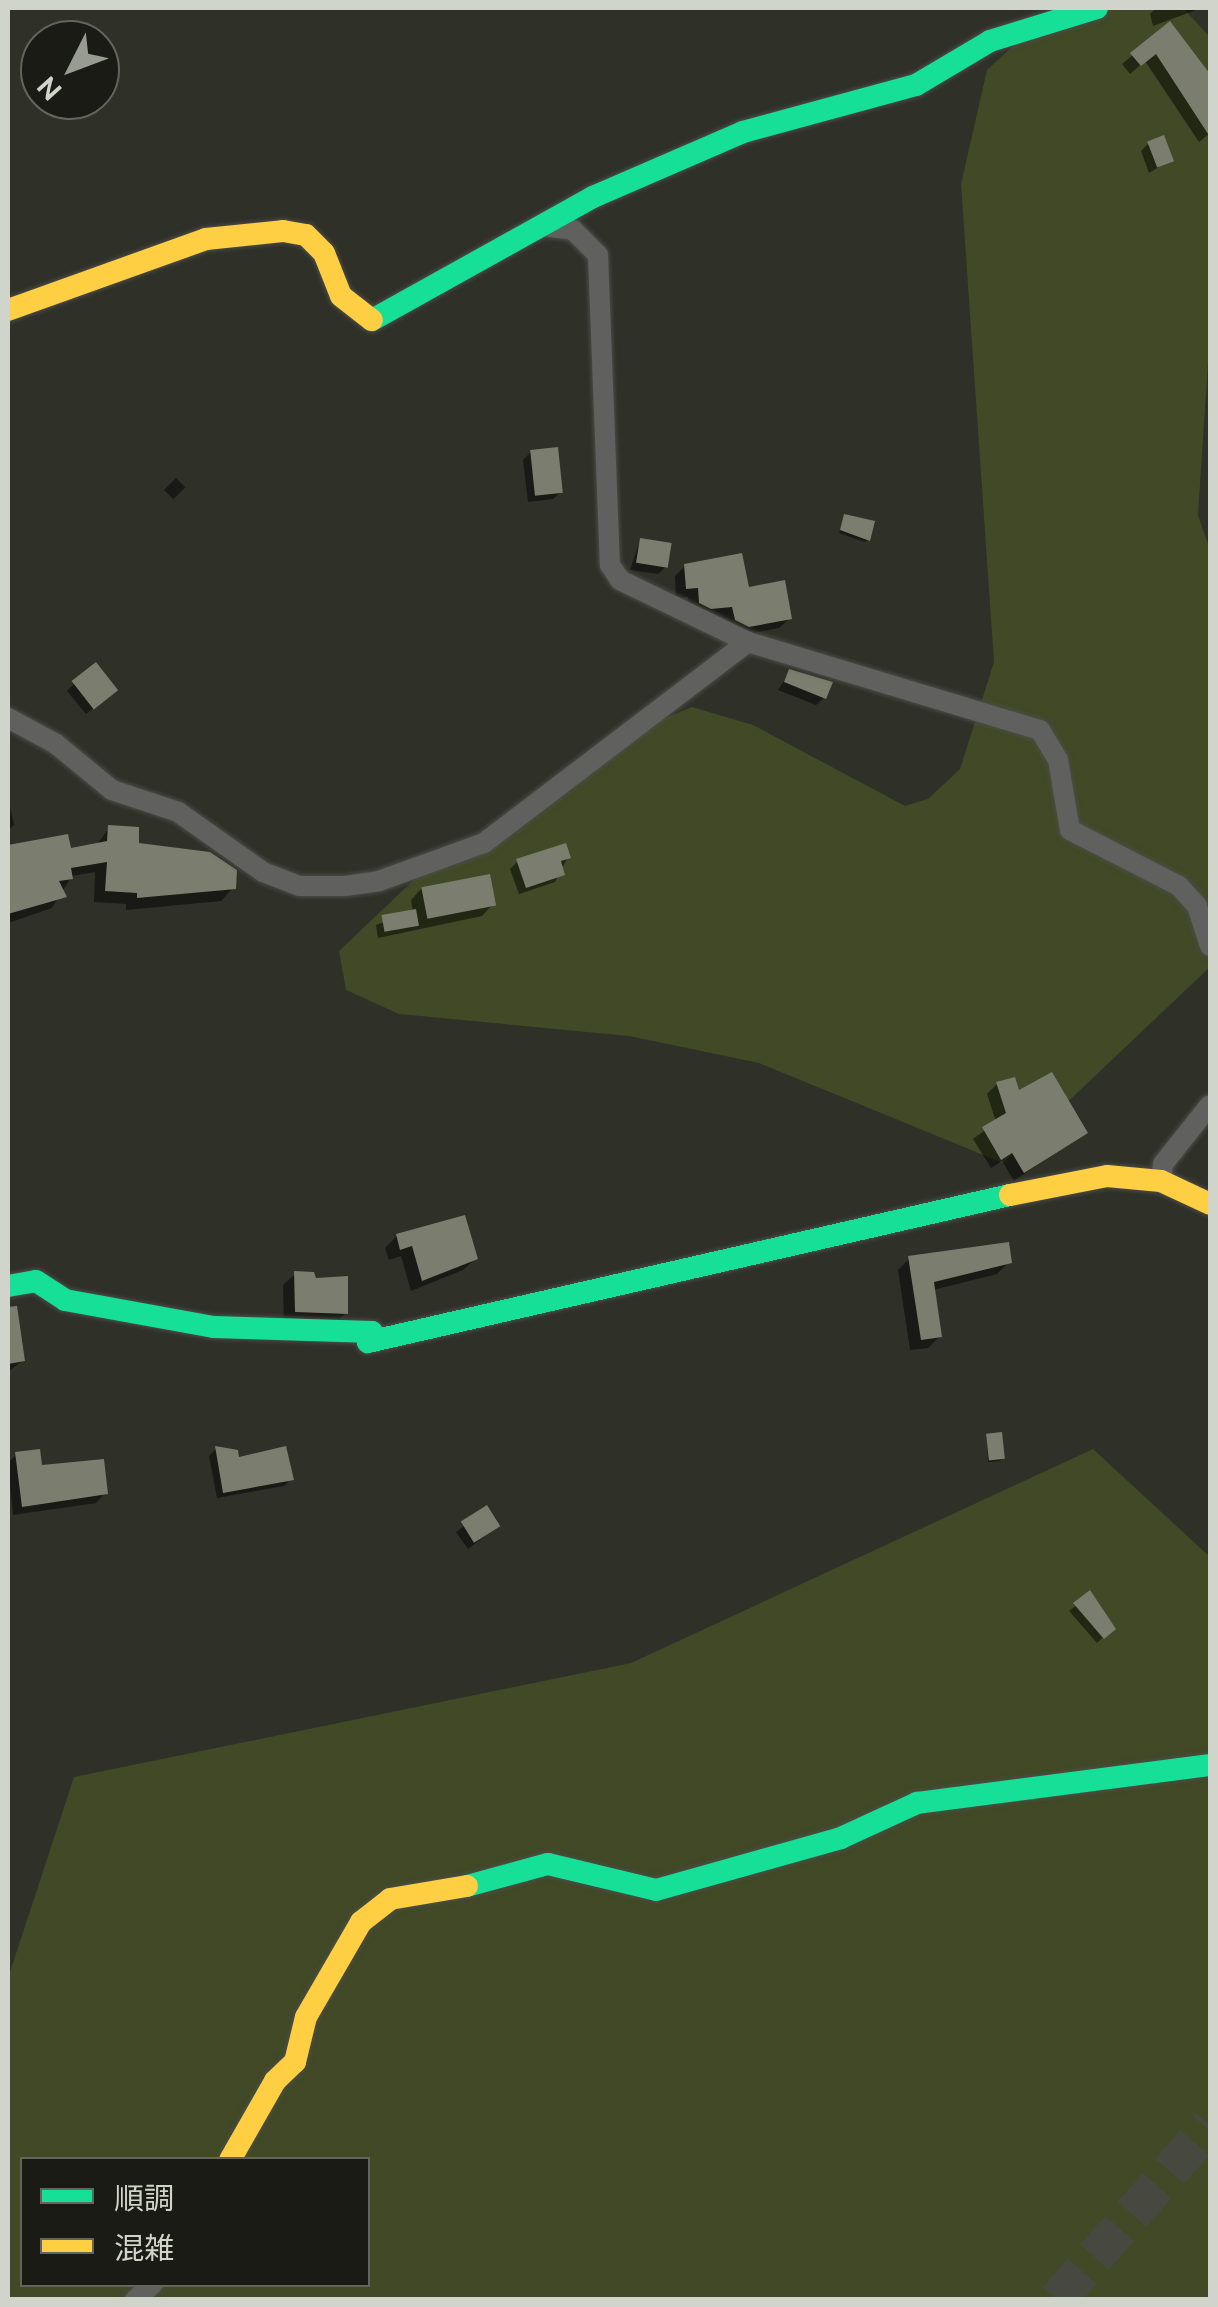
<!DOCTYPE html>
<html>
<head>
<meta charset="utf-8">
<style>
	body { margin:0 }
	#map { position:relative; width:1218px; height:2307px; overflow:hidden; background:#2f3028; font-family:Ubuntu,"Noto Sans JP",sans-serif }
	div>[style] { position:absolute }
	.green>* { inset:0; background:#414926 }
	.shadow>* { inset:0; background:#0007; transform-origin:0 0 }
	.building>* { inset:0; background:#7b7e6e; transform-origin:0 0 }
	.highway-tunnel>* { height:38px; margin-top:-19px; transform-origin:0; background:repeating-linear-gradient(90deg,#474940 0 38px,transparent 0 57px) }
	.roads { filter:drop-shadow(0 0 2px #4b4d46) drop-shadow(0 0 2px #4b4d46) }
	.street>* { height:20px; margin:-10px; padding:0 10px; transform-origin:10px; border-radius:10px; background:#60615e }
	.fast>* { height:22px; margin:-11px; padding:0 11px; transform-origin:11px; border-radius:11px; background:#16e098 }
	.slow>* { height:22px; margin:-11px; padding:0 11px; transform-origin:11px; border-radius:11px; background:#ffcf43 }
	span { translate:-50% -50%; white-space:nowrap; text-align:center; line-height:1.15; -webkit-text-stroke:10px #191b14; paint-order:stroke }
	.frame { position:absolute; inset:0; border:10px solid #d1d4ca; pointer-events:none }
	.legend { position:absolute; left:20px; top:2157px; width:350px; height:130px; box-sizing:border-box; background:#191b14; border:2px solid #63655d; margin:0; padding:12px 18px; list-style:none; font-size:30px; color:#d1d4ca }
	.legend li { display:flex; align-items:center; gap:20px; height:50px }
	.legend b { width:50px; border:2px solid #63655d }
	.north { position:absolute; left:20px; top:20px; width:100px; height:100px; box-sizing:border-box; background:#191b14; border:2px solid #63655d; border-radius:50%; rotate:228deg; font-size:28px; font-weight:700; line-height:40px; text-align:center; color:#d1d4ca }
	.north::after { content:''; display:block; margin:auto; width:35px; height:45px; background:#989b91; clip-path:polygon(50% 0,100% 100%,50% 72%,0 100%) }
</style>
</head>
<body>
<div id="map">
	<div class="green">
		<div style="clip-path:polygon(1076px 8px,1183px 8px,1210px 37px,1210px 332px,1198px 515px,1210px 550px,1210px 967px,1003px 1163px,759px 1063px,629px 1036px,399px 1014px,346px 990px,339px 951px,418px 876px,638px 729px,692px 707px,753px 725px,905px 806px,928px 799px,960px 769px,994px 662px,961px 184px,987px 70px,1043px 18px)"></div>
		<div style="clip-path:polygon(evenodd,1093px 1449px,1210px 1557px,1210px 2299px,8px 2299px,8px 1978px,74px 1777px,631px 1663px,1093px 1449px,22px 2160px,368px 2160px,368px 2284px,22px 2284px,22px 2160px)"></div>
	</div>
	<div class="shadow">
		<div style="clip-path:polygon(1156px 8px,1196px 8px,1196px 10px,1153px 26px,1150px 14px)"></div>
		<div style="clip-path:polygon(1169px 25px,1210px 78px,1210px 133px,1199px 142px,1145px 61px,1130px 74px,1122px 64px)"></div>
		<div style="clip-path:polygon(1148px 144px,1171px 160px,1149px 173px,1141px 151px)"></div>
		<div style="clip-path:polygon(531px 452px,561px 492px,553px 499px,528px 502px,523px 460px)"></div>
		<div style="left:176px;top:478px;width:13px;height:17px;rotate:45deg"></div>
		<div style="clip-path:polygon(845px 517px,868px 540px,865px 542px,839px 533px)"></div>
		<div style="clip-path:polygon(640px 540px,666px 567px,658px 574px,630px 570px)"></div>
		<div style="clip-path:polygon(685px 566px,747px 590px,790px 618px,779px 628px,738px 636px,725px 631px,723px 617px,690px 613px,688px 597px,676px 598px,675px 576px)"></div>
		<div style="clip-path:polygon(790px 672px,824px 698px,816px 705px,778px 690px)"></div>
		<div style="clip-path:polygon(74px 684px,108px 697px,86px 714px,67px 691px)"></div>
		<div style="clip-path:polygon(8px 797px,14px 825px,8px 831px)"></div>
		<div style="clip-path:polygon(109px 828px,136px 845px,202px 851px,234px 871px,233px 888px,221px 901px,126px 910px,126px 904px,94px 902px,95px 872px,72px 876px,52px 908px,8px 923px,12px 846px,69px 851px,96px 846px)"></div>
		<div style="clip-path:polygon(568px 857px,555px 882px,519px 894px,510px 869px,517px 862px)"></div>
		<div style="clip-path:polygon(422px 888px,493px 904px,482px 916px,378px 938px,376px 925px,413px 912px,411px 900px)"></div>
		<div style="clip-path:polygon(997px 1084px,1018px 1094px,1085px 1132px,1014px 1181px,1002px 1161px,991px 1168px,973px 1139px,996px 1122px,987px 1094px)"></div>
		<div style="clip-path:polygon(397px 1236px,475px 1259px,463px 1270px,411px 1291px,401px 1256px,389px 1260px,385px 1248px)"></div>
		<div style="clip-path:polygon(910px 1258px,1009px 1262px,997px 1274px,933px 1290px,940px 1336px,928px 1348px,910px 1350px,898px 1270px)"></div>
		<div style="clip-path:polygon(295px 1274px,346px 1313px,334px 1324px,284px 1323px,283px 1285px)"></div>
		<div style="clip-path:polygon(17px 1325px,23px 1360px,8px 1372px,8px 1327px)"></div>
		<div style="clip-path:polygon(987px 1436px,1003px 1458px,1000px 1461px,988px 1462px)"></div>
		<div style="clip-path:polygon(216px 1449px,237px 1460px,291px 1479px,284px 1486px,217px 1498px,209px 1456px)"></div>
		<div style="clip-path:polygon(16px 1455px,40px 1468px,105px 1493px,96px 1503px,13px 1515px,8px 1463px)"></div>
		<div style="clip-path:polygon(486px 1509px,489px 1533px,468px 1549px,456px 1532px)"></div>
		<div style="clip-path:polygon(1090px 1594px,1113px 1628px,1097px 1643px,1069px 1611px)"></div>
	</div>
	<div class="building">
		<div style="clip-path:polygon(1170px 21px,1210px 74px,1210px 137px,1156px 54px,1141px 66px,1130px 53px)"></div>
		<div style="left:1164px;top:135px;width:28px;height:18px;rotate:69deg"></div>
		<div style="left:558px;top:447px;width:46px;height:28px;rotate:84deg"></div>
		<div style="clip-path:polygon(844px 514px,875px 521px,870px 541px,840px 530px)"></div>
		<div style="left:640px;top:538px;width:32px;height:25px;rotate:9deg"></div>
		<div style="clip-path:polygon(742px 553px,749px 587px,785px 580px,792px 619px,749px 627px,735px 620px,732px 607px,711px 609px,699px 603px,698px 588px,686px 589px,684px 564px)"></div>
		<div style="left:96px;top:662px;width:36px;height:31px;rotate:52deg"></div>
		<div style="clip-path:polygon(789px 669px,833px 682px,826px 699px,784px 682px)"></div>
		<div style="clip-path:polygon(108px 825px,139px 827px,139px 843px,210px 852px,237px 870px,236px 889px,137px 898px,137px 893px,105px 891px,107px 862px,71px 868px,73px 879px,59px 881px,67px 897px,8px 914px,8px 845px,68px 834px,71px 848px,107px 841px)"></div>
		<div style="clip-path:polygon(566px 843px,571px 858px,561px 861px,565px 875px,526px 888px,516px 859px)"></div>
		<div style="left:490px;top:874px;width:32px;height:70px;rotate:79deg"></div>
		<div style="left:416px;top:909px;width:17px;height:35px;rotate:80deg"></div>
		<div style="clip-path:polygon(1052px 1072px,1088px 1133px,1024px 1173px,1012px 1153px,1001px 1160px,982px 1127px,1006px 1113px,996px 1082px,1015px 1077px,1019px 1090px)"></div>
		<div style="clip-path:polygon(465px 1215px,478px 1259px,422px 1281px,412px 1246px,400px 1250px,396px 1234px)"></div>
		<div style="clip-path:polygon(1009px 1242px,1012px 1263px,934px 1282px,942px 1337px,921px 1340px,908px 1256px)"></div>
		<div style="clip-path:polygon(294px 1271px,314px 1272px,316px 1278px,348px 1276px,348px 1314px,295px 1312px)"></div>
		<div style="clip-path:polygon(17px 1306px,25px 1361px,8px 1364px,8px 1307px)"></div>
		<div style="left:1002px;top:1432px;width:27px;height:16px;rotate:84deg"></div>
		<div style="clip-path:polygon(215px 1446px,238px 1450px,239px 1457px,286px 1446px,294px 1480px,223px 1493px)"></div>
		<div style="clip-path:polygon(40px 1449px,42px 1465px,104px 1459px,108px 1494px,22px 1507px,15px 1452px)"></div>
		<div style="left:487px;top:1505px;width:25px;height:31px;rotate:58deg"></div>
		<div style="clip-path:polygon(1090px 1590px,1116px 1629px,1104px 1639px,1073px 1603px)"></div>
	</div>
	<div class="highway-tunnel">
		<div style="left:1057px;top:2300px;width:232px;rotate:-48.8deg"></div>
	</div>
	<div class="roads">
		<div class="street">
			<div style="left:542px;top:226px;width:31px;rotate:7deg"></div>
			<div style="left:573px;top:230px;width:35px;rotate:45deg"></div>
			<div style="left:598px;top:255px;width:310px;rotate:87.8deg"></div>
			<div style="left:610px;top:565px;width:18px;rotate:56deg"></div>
			<div style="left:620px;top:580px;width:142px;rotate:25.8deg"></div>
			<div style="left:748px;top:642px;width:305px;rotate:16.8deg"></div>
			<div style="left:1040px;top:730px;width:35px;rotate:59deg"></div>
			<div style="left:1058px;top:760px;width:71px;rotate:80.3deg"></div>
			<div style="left:1070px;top:830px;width:123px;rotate:27.2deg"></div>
			<div style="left:1179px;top:886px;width:27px;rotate:48deg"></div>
			<div style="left:1197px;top:906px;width:42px;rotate:72deg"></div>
			<div style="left:8px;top:718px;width:55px;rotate:28.4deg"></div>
			<div style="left:56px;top:744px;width:72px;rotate:39.4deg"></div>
			<div style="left:112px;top:790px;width:70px;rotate:18.4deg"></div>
			<div style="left:178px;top:812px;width:104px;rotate:35.2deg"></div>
			<div style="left:263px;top:872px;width:39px;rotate:21deg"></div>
			<div style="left:299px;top:886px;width:46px"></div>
			<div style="left:345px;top:886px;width:34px;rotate:-8deg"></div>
			<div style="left:379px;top:881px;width:112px;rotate:-19.9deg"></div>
			<div style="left:484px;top:843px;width:332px;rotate:-37.3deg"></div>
			<div style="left:1161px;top:1181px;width:17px;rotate:-83deg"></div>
			<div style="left:1163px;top:1164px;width:75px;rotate:-51.5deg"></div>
			<div style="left:135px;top:2300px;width:24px;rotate:-42deg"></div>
		</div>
		<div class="fast">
			<div style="left:372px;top:320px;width:253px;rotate:-29.1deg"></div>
			<div style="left:593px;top:197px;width:163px;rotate:-23.4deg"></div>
			<div style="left:743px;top:132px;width:179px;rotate:-15.2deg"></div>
			<div style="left:916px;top:85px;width:86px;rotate:-30.7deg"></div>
			<div style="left:990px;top:41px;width:112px;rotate:-17.1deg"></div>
			<div style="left:8px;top:1286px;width:28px;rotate:-10deg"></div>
			<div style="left:36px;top:1281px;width:35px;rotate:33deg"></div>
			<div style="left:65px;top:1300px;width:151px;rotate:10.3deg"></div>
			<div style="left:214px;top:1327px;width:158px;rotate:1.8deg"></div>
			<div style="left:372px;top:1332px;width:11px;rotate:112deg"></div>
			<div style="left:368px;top:1342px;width:659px;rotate:-12.9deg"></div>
			<div style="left:467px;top:1886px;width:84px;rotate:-15.2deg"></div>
			<div style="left:548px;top:1864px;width:111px;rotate:13.5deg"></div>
			<div style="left:656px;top:1890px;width:192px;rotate:-15.7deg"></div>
			<div style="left:841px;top:1838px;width:84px;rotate:-24.7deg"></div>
			<div style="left:917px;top:1803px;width:295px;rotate:-7.4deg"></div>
		</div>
		<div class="slow">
			<div style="left:8px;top:310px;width:210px;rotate:-19.7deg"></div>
			<div style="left:206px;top:239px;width:77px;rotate:-5.9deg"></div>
			<div style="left:283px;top:231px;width:23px;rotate:10deg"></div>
			<div style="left:306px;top:235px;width:25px;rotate:45deg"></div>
			<div style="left:324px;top:253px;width:46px;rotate:68.4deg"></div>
			<div style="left:341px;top:296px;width:39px;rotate:38deg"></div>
			<div style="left:1010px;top:1195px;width:99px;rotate:-11.1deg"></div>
			<div style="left:1107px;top:1176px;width:54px;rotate:5.3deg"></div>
			<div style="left:1161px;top:1181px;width:54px;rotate:25.1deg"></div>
			<div style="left:230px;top:2160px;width:91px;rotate:-60.3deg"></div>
			<div style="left:275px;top:2081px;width:28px;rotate:-44deg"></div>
			<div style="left:295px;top:2062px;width:46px;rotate:-76.3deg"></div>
			<div style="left:306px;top:2017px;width:110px;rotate:-59.9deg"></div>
			<div style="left:361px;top:1922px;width:37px;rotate:-38deg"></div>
			<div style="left:390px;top:1899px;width:78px;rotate:-9.6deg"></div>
		</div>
	</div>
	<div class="frame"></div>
	<ul class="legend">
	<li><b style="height:12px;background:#16e098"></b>順調</li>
	<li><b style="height:12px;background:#ffcf43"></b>混雑</li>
	</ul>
	<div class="north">N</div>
</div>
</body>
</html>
